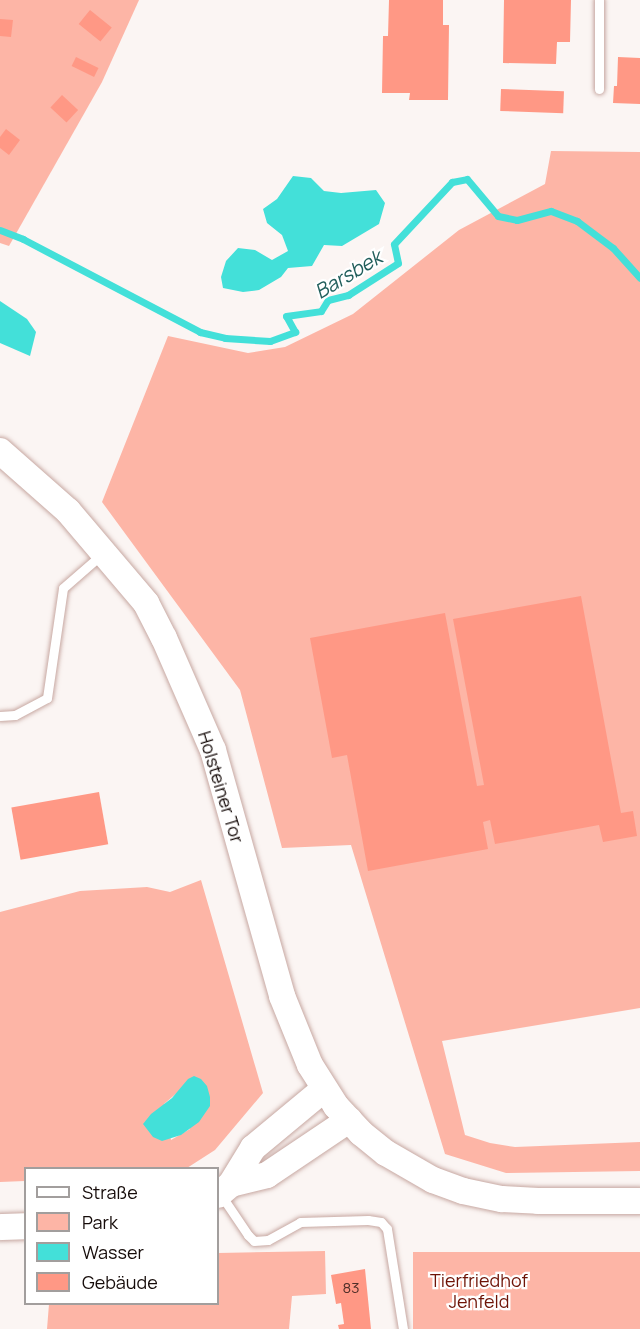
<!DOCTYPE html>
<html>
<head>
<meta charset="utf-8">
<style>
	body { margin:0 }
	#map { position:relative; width:640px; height:1329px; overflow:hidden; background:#fbf5f3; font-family:Manrope,sans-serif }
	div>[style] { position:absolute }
	.green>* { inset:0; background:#fdb5a6; transform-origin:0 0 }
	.water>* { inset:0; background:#43e0d9 }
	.stream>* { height:7px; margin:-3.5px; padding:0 3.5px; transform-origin:3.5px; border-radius:3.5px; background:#43e0d9 }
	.building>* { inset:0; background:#ff9885; transform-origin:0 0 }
	.roads { filter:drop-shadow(0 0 2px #c7a8a2) drop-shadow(0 0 2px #c7a8a2) }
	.lane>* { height:9px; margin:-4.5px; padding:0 4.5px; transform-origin:4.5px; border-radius:4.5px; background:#fff }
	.secondary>* { height:26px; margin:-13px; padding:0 13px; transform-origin:13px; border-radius:13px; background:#fff }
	span { translate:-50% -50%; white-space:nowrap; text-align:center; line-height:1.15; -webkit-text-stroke:4.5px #fff; paint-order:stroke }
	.number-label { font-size:15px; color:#502f29 }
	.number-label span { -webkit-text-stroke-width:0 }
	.street-label { font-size:18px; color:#160c0a }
	.park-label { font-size:18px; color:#6e1407 }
	.water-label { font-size:20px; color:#205e5b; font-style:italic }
	.legend { position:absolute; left:24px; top:1167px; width:195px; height:138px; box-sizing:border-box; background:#fff; border:2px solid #a29e9d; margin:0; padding:8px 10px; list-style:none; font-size:18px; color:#160c0a }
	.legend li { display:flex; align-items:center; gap:12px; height:30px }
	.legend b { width:30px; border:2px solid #a29e9d }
</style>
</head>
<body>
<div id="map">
	<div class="green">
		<div style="clip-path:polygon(0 0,139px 0,102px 82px,9px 246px,0 243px)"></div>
		<div style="clip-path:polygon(551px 151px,640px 152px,640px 1008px,442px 1041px,465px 1135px,490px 1143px,515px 1147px,640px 1142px,640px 1171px,506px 1173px,445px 1154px,351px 845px,282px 848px,240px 690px,102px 502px,168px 336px,248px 353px,285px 347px,353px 314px,459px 230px,545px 184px)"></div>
		<div style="clip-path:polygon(evenodd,201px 880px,263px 1093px,215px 1150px,187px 1168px,26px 1168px,25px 1181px,0 1182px,0 912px,80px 891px,147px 887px,170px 892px,201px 880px,179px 1091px,190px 1129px,171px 1140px,164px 1104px,179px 1091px)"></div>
		<div style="clip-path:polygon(325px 1251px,326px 1294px,292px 1296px,289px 1329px,47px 1329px,49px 1304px,218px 1304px,218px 1253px)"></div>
		<div style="left:640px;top:1252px;width:77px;height:227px;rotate:90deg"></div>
	</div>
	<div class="water">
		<div style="clip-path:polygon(293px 176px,311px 178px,324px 191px,341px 193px,376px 190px,385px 203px,379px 224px,342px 246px,324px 245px,312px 266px,288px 268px,281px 277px,259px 290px,243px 292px,223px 288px,221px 277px,226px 261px,238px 248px,255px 250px,272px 260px,288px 251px,282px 235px,267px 223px,263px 209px,277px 199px)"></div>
		<div style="clip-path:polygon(0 301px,27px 319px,36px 332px,30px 356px,0 343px)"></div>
		<div style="clip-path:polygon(194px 1076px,201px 1079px,207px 1086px,210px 1097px,210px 1106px,199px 1122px,181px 1135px,162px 1141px,153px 1137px,143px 1124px,151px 1114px,172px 1098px,188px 1079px)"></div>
	</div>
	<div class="stream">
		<div style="left:0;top:230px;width:25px;rotate:21deg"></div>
		<div style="left:23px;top:239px;width:200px;rotate:27.7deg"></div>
		<div style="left:200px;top:332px;width:26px;rotate:13deg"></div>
		<div style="left:225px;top:338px;width:45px;rotate:3.8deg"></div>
		<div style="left:270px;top:341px;width:27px;rotate:-20deg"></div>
		<div style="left:295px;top:332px;width:18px;rotate:-119deg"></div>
		<div style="left:286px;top:316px;width:35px;rotate:-8deg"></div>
		<div style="left:321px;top:311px;width:13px;rotate:-58deg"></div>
		<div style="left:328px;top:300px;width:21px;rotate:-14deg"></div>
		<div style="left:348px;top:295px;width:59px;rotate:-32.6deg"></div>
		<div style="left:398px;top:263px;width:19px;rotate:-102deg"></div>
		<div style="left:394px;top:244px;width:85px;rotate:-46.9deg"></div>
		<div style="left:452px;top:182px;width:15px;rotate:-11deg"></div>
		<div style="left:467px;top:179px;width:48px;rotate:50deg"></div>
		<div style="left:498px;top:216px;width:19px;rotate:12deg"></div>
		<div style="left:517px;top:220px;width:35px;rotate:-15deg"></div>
		<div style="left:551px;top:211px;width:28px;rotate:21deg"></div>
		<div style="left:577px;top:221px;width:45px;rotate:36.9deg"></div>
		<div style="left:613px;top:248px;width:40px;rotate:48deg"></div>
	</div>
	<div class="building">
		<div style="clip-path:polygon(389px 0,443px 0,443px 25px,449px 25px,448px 100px,409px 100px,410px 93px,382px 93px,383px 36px,388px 36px)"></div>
		<div style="clip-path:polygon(504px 0,571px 0,570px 42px,557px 42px,556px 64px,503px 63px)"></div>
		<div style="left:90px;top:10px;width:28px;height:18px;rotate:39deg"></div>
		<div style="clip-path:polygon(0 19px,13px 20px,11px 37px,0 36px)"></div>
		<div style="left:76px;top:57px;width:25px;height:10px;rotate:26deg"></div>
		<div style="clip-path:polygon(618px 57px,640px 58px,640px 104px,613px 103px,614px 86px,617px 86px)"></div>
		<div style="left:501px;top:89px;width:63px;height:22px;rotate:2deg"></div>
		<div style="left:62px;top:95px;width:22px;height:17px;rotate:43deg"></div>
		<div style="clip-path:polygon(6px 129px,20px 140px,9px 155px,0 148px,0 137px)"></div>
		<div style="clip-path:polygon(581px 596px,621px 813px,633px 811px,637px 836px,603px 842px,599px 825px,495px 844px,490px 820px,483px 822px,488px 849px,368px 871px,347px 755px,332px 758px,310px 638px,445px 613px,477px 786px,484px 785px,453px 619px)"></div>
		<div style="left:99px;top:792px;width:53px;height:89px;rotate:80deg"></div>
		<div style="clip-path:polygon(365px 1269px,371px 1329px,339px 1329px,338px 1325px,344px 1324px,341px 1303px,336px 1304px,331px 1275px)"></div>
	</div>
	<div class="roads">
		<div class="lane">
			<div style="left:599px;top:89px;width:89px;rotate:-90deg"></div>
			<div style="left:0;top:716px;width:15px;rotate:-4deg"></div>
			<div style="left:15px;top:715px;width:36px;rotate:-28deg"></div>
			<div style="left:47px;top:698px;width:111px;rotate:-81.7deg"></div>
			<div style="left:63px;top:588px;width:52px;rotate:-41.1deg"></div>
			<div style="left:221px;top:1195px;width:48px;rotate:56deg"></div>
			<div style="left:248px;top:1235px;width:8px;rotate:45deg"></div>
			<div style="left:254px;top:1241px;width:14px;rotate:-4deg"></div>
			<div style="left:268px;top:1240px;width:37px;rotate:-29deg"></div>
			<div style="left:300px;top:1222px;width:68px;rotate:-1.7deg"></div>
			<div style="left:368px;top:1220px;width:13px;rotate:9deg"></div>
			<div style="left:381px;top:1222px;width:9px;rotate:49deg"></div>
			<div style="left:387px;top:1229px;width:101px;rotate:80.9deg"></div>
		</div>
		<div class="secondary">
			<div style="left:0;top:451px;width:91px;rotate:41.4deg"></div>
			<div style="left:68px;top:511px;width:121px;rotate:49.7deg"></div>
			<div style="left:146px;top:603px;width:39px;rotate:63deg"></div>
			<div style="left:164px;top:638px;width:122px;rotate:66.4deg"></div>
			<div style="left:213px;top:750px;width:255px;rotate:74.3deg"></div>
			<div style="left:282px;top:996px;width:74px;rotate:67.9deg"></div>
			<div style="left:310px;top:1065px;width:49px;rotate:57.6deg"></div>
			<div style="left:336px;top:1106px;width:37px;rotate:47deg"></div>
			<div style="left:361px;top:1133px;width:32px;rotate:39deg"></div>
			<div style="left:386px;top:1153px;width:54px;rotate:29.9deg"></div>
			<div style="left:433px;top:1180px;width:32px;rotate:20deg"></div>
			<div style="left:463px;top:1191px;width:40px;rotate:12deg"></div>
			<div style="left:502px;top:1199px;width:36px;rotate:3deg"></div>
			<div style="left:538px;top:1201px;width:102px"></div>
			<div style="left:231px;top:1184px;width:37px;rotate:-14deg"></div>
			<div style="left:267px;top:1175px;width:99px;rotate:-33.9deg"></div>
			<div style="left:218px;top:1195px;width:17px;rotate:-40deg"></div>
			<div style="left:231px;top:1184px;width:42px;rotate:-58.6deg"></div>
			<div style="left:253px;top:1148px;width:92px;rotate:-39.7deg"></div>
			<div style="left:0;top:1227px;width:26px;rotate:-2deg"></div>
		</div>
	</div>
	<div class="number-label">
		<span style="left:351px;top:1288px">83</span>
	</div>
	<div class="street-label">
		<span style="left:221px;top:787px;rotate:73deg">Holsteiner Tor</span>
	</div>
	<div class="park-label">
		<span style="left:479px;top:1291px">Tierfriedhof<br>Jenfeld</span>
	</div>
	<div class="water-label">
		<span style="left:348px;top:274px;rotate:-31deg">Barsbek</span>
	</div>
	<ul class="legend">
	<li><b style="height:8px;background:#fff"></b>Straße</li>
	<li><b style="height:16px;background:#fdb5a6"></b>Park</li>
	<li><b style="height:16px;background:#43e0d9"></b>Wasser</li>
	<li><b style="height:16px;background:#ff9885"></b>Gebäude</li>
	</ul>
</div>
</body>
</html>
